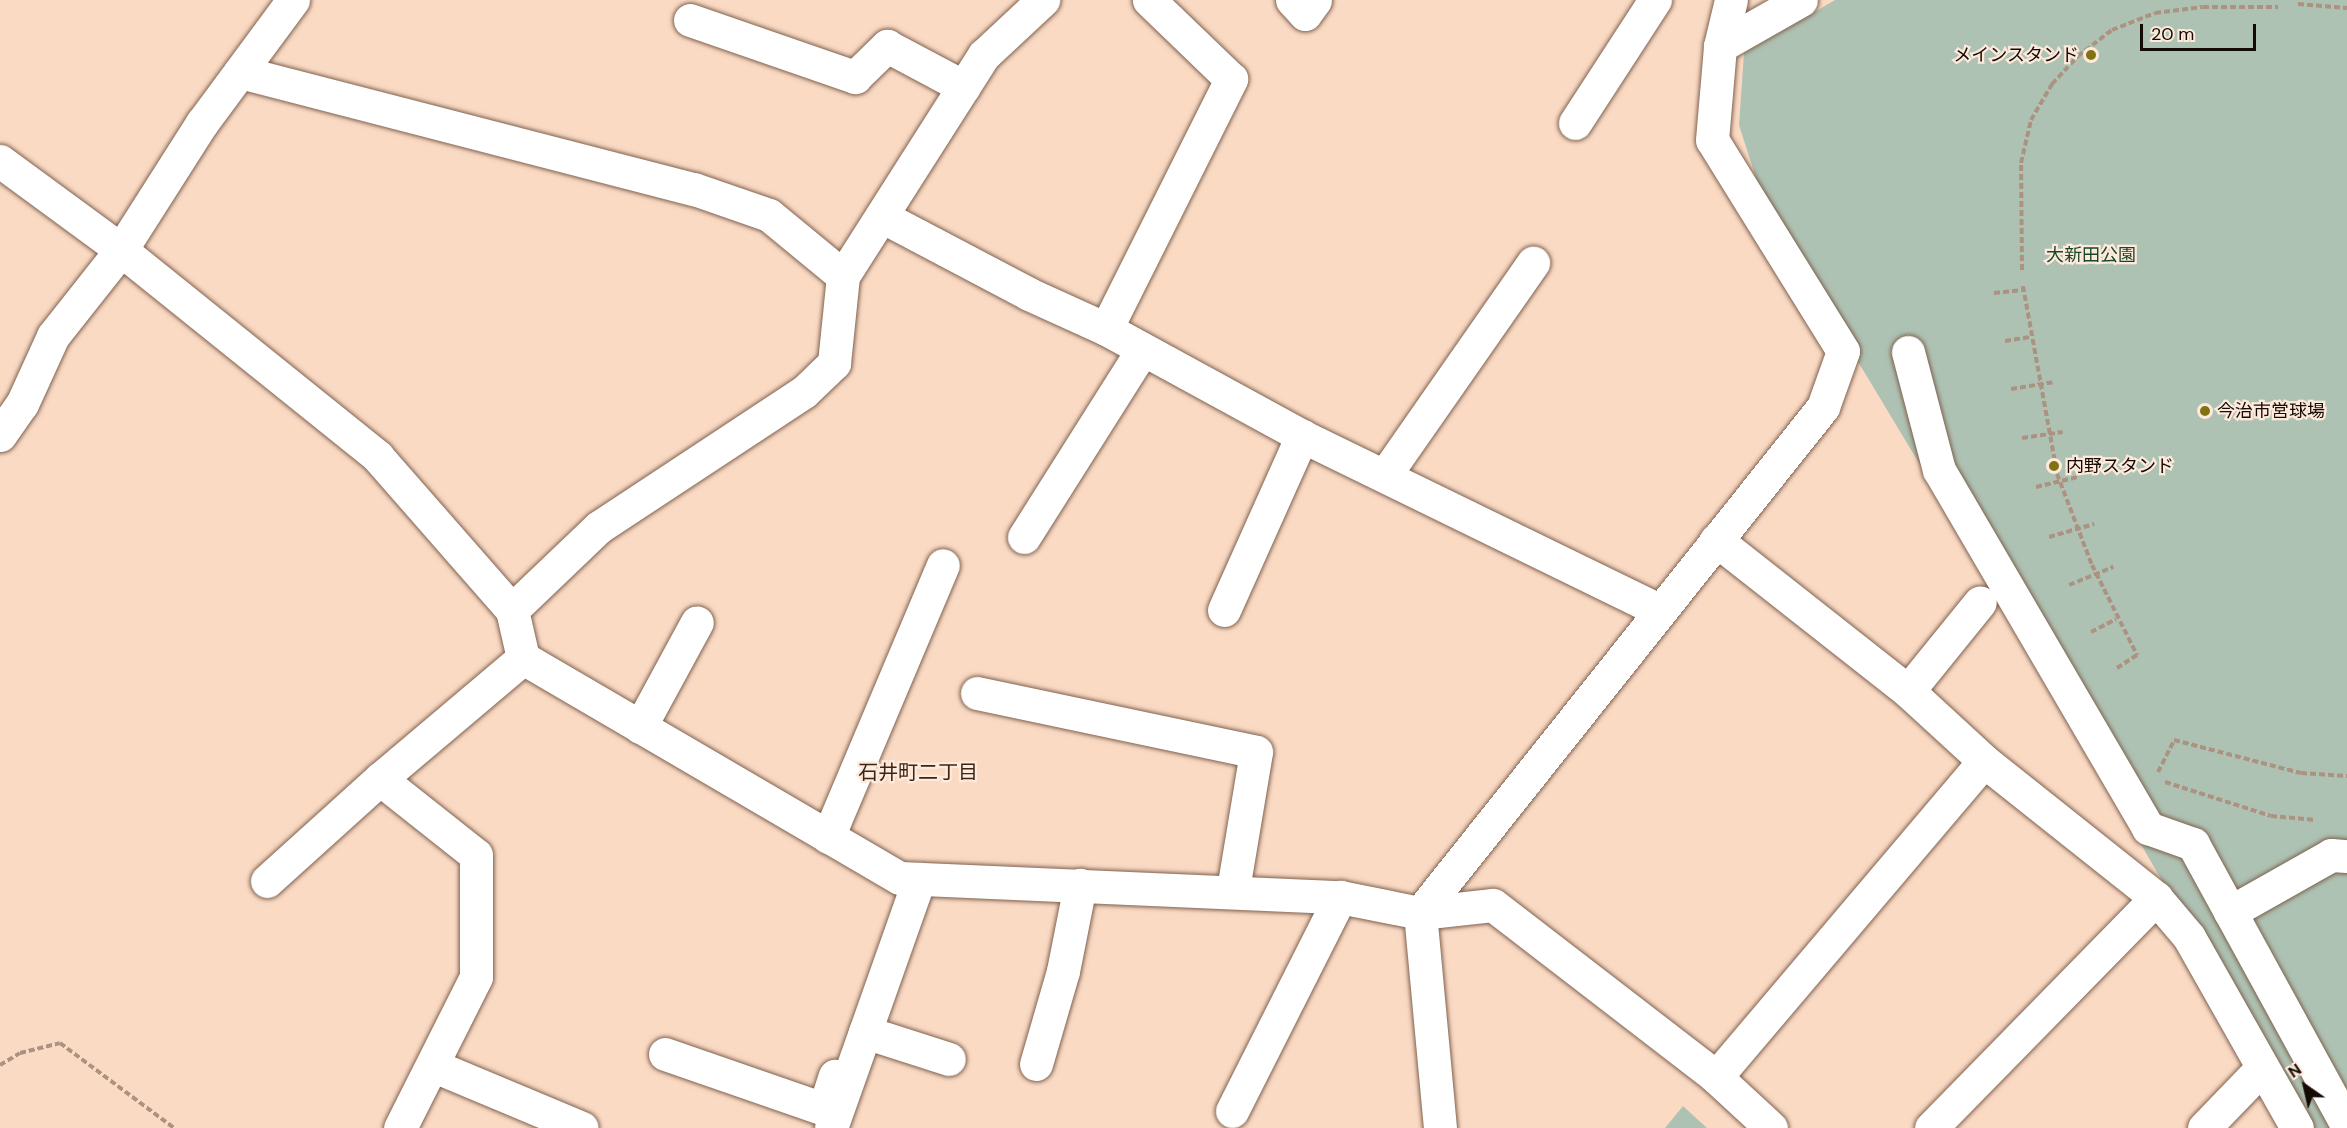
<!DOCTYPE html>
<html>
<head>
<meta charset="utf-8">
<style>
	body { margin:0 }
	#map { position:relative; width:2347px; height:1128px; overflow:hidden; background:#fbdac4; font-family:"DM Sans","Noto Sans JP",sans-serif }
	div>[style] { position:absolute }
	.green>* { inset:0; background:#aec2b3 }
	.path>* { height:4px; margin-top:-2px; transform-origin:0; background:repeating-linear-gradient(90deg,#ab9281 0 6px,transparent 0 9px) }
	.roads { filter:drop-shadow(0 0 2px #7f624f) drop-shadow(0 0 2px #7f624f) }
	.minor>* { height:33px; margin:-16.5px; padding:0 16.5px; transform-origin:16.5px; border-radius:16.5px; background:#fff }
	.dots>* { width:16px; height:16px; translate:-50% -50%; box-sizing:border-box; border:3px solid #feeadc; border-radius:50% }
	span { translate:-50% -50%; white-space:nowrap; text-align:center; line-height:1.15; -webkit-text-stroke:4.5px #feeadc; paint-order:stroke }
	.poi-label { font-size:18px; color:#150b04 }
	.right { translate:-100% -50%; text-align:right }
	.left { translate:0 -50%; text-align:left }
	.park-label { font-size:18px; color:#184629 }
	.neighbourhood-label { font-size:20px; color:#3e2513 }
	.north { position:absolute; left:2275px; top:1056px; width:60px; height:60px; -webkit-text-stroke:4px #feeadc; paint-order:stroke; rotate:326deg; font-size:16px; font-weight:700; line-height:24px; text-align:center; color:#150b04 }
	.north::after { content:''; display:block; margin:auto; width:21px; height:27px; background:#150b04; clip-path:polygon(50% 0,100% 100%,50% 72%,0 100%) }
	.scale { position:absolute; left:2140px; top:24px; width:116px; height:27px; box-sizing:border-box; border:3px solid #150b04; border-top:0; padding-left:8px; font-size:18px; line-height:21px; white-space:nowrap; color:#150b04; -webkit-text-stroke:4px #feeadc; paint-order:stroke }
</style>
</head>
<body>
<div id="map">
	<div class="green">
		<div style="clip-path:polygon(1835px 0,2347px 0,2347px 1128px,2301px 1128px,2272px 1071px,1954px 521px,1766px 209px,1739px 125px,1744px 53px)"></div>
		<div style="clip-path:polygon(1683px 1106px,1707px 1128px,1665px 1128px)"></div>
	</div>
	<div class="path">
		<div style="left:2298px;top:4px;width:49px;rotate:4.7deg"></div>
		<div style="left:2022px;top:270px;width:107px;rotate:-90.5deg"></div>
		<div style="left:2021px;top:163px;width:44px;rotate:-76.9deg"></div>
		<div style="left:2031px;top:120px;width:42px;rotate:-59.7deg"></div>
		<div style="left:2052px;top:84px;width:38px;rotate:-47deg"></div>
		<div style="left:2078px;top:56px;width:43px;rotate:-37.4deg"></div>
		<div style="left:2112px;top:30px;width:46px;rotate:-21.6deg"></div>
		<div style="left:2155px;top:13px;width:48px;rotate:-7.1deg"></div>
		<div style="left:2203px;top:7px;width:75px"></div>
		<div style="left:2023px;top:286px;width:191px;rotate:79.7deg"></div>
		<div style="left:2057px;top:474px;width:97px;rotate:69deg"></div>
		<div style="left:2092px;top:565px;width:101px;rotate:63.4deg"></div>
		<div style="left:2137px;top:655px;width:27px;rotate:147deg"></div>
		<div style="left:1994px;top:293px;width:29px;rotate:-6deg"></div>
		<div style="left:2005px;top:341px;width:25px;rotate:-9deg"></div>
		<div style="left:2011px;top:389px;width:44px;rotate:-9.2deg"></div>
		<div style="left:2022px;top:438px;width:41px;rotate:-8.3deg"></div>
		<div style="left:2036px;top:487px;width:43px;rotate:-13.4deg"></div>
		<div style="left:2049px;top:537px;width:47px;rotate:-16.1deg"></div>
		<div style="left:2069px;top:585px;width:48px;rotate:-22.2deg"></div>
		<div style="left:2091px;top:632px;width:28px;rotate:-27deg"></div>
		<div style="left:2158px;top:772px;width:36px;rotate:-63deg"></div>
		<div style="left:2174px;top:740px;width:131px;rotate:14.6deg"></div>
		<div style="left:2301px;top:773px;width:46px;rotate:3.7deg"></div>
		<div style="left:2165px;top:782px;width:111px;rotate:17.8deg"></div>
		<div style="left:2271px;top:816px;width:45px;rotate:5.1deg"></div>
		<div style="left:0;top:1065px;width:23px;rotate:-31deg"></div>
		<div style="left:20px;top:1053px;width:41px;rotate:-14deg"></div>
		<div style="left:60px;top:1043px;width:142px;rotate:36.7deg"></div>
	</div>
	<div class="roads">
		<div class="minor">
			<div style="left:1292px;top:0;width:19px;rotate:47deg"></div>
			<div style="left:1305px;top:14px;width:17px;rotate:-54deg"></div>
			<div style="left:690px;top:20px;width:175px;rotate:19.1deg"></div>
			<div style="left:855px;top:77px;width:45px;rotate:-44.1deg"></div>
			<div style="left:887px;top:46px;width:87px;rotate:28deg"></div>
			<div style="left:1720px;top:46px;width:93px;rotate:-29.6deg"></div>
			<div style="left:240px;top:72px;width:469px;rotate:14.5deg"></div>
			<div style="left:694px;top:189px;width:79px;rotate:19.1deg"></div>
			<div style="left:769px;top:215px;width:96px;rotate:39.5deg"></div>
			<div style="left:1575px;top:123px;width:147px;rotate:-57deg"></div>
			<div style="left:0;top:161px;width:150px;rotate:36.3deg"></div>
			<div style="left:121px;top:250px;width:329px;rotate:38.8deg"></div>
			<div style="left:377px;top:456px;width:205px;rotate:48.8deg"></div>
			<div style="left:512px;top:610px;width:49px;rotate:77.1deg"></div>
			<div style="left:523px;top:658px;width:436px;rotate:30.3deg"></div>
			<div style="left:900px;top:878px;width:440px;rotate:2.5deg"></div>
			<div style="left:1340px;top:897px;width:82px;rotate:11.3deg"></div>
			<div style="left:1420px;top:913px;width:73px;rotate:-6.3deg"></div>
			<div style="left:1493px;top:905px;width:282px;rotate:37.6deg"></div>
			<div style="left:1716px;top:1077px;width:75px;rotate:42.8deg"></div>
			<div style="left:883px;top:217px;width:165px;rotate:27.8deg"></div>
			<div style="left:1029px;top:294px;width:85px;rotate:24.4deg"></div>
			<div style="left:1106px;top:329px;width:223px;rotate:28.6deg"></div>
			<div style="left:1302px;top:436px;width:396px;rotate:26deg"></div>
			<div style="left:1106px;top:329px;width:280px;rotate:-63.4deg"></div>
			<div style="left:1231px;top:79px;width:114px;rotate:-136.1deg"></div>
			<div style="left:1908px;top:352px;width:122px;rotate:75.3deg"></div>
			<div style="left:1939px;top:470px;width:415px;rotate:59.7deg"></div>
			<div style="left:2148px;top:828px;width:48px;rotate:19.6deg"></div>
			<div style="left:2193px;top:844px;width:320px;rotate:61.3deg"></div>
			<div style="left:0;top:435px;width:38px;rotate:-55deg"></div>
			<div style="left:22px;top:404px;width:75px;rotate:-65.5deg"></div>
			<div style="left:53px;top:336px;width:110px;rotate:-51.7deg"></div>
			<div style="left:121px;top:250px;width:151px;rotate:-57.5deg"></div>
			<div style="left:202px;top:123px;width:153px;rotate:-53.5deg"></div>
			<div style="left:1385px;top:475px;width:259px;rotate:-55.1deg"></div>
			<div style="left:1024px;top:537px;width:221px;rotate:-57.7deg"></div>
			<div style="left:1716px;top:540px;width:244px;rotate:38.2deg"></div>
			<div style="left:1908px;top:691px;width:103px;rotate:42.6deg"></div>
			<div style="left:1984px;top:761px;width:220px;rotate:38.5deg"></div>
			<div style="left:2156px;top:898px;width:51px;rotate:49.8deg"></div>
			<div style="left:2189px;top:937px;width:219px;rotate:60.5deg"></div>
			<div style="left:512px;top:610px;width:120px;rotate:-43.7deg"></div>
			<div style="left:599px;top:527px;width:245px;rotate:-33.4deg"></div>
			<div style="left:804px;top:392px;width:42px;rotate:-44deg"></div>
			<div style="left:834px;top:363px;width:87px;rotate:-84.1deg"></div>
			<div style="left:843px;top:276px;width:262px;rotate:-57.5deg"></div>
			<div style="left:984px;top:55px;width:81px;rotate:-43deg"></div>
			<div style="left:1224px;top:610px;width:191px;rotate:-65.9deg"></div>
			<div style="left:1908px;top:691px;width:114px;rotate:-51deg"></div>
			<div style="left:977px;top:693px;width:285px;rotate:11.9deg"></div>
			<div style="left:1256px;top:752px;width:140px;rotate:99.5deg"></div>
			<div style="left:640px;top:727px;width:119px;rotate:-61.5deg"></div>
			<div style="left:380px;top:779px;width:122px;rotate:38.4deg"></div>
			<div style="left:476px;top:855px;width:122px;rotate:90deg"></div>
			<div style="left:476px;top:977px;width:169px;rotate:116.7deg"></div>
			<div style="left:828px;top:837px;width:295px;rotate:-67.1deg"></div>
			<div style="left:267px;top:881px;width:152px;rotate:-42.1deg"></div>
			<div style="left:380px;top:779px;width:187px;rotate:-40.2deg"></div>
			<div style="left:2230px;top:912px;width:116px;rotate:-29.4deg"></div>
			<div style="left:2331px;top:855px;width:16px;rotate:4deg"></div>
			<div style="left:865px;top:1032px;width:88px;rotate:17.8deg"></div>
			<div style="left:665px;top:1054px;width:168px;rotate:19.1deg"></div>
			<div style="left:824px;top:1109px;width:35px;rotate:-72deg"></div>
			<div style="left:1036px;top:1064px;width:97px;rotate:-73.8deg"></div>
			<div style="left:1063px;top:971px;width:88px;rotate:-78.8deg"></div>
			<div style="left:434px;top:1066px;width:160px;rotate:22.7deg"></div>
			<div style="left:1716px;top:1077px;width:414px;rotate:-49.7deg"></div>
			<div style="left:1232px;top:1111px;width:240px;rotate:-63.2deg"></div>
			<div style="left:831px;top:1128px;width:264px;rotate:-70.5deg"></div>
			<div style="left:1440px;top:1128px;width:216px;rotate:-95.3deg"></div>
			<div style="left:1420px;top:913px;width:647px;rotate:-51.46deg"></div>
			<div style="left:1823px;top:407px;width:59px;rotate:-70.3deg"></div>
			<div style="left:1843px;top:351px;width:248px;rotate:-121.8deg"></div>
			<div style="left:1712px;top:140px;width:94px;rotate:-85.1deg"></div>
			<div style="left:1720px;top:46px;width:47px;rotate:-76.6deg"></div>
			<div style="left:1931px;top:1128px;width:322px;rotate:-45.6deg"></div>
			<div style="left:2204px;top:1128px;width:83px;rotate:-46deg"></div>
		</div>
	</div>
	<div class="dots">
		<div style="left:2091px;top:55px;background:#817212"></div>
		<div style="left:2205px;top:411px;background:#817212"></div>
		<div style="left:2054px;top:466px;background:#817212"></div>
	</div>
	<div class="poi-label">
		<span class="right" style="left:2079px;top:55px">メインスタンド</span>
		<span class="left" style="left:2217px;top:411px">今治市営球場</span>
		<span class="left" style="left:2066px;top:466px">内野スタンド</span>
	</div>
	<div class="park-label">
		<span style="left:2091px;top:255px">大新田公園</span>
	</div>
	<div class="neighbourhood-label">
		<span style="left:918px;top:772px">石井町二丁目</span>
	</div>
	<div class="north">N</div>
	<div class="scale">20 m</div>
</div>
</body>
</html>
